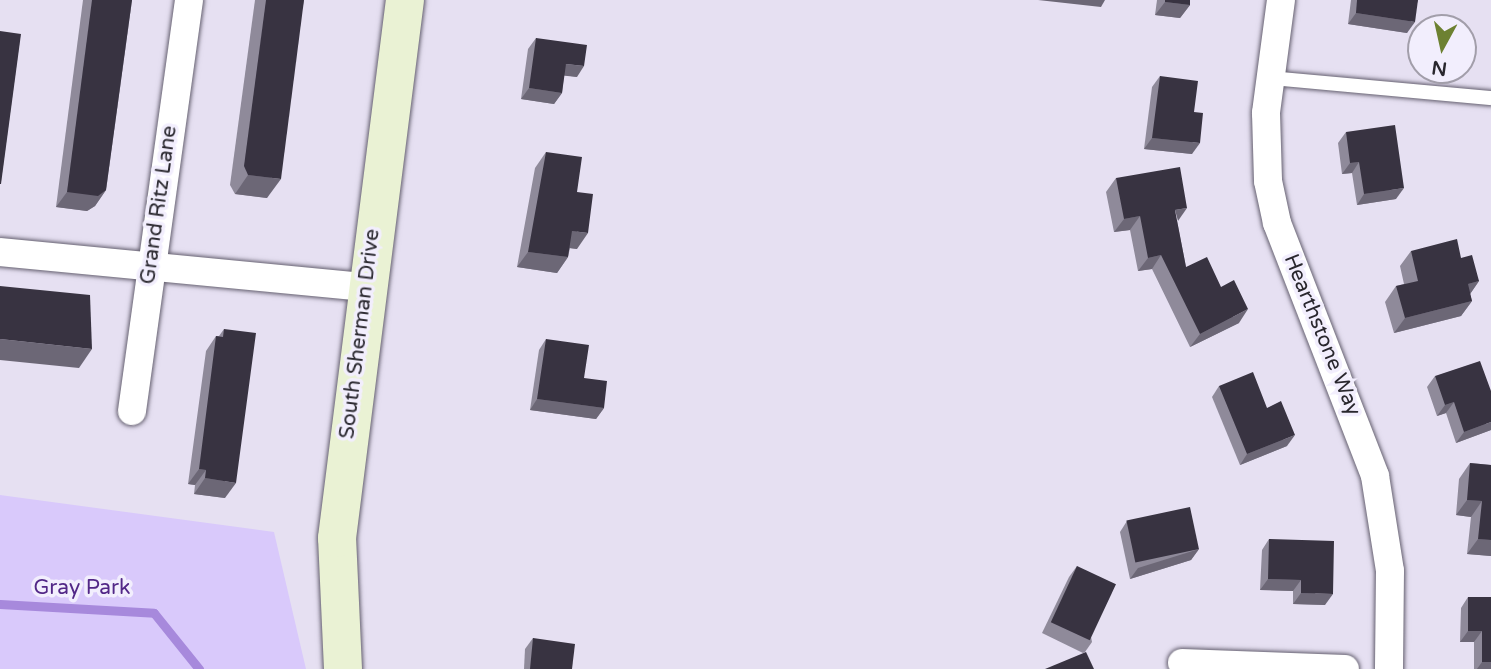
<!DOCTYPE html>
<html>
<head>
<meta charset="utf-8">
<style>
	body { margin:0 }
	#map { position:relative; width:1491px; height:669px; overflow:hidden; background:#e6e0f2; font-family:"Varela Round",sans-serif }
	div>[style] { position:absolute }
	.green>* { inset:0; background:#d9c9fb }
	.stream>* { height:9px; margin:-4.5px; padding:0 4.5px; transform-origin:4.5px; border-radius:4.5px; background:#a789dc }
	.roads { filter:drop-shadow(0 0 2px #666171) drop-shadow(0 0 2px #666171) }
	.lane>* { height:14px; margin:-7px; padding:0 7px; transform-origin:7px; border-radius:7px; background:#fff }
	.street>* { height:28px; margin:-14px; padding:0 14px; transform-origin:14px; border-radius:14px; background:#fff }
	.secondary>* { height:38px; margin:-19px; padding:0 19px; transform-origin:19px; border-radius:19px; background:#eaf2d4 }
	.wall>* { inset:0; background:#8f8a9a }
	.shaded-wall>* { inset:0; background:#6c6776 }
	.building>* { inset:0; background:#383341; transform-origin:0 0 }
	span { translate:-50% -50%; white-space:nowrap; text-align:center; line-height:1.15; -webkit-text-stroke:7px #f2eefd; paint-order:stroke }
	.street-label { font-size:21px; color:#29272e }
	.park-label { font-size:21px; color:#522787 }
	.north { position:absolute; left:1407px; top:14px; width:70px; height:70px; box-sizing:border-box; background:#f2eefd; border:2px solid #a29eaa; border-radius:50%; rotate:188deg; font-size:19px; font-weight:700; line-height:28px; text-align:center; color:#29272e }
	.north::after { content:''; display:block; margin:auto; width:24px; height:32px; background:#6d8132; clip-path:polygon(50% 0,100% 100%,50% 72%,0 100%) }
</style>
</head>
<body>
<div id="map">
	<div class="green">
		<div style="clip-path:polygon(0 495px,274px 532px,306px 669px,0 669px)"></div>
	</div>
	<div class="stream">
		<div style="left:0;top:604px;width:154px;rotate:3.3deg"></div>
		<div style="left:154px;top:613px;width:72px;rotate:51.2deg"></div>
	</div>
	<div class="roads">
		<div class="lane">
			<div style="left:1271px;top:78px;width:221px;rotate:5.2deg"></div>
		</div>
		<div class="street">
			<div style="left:1281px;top:0;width:114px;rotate:97.6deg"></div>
			<div style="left:1266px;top:113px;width:68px;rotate:88.3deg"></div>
			<div style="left:1268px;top:181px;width:43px;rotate:77.9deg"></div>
			<div style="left:1277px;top:223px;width:271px;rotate:68.8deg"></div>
			<div style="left:1375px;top:476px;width:96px;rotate:81deg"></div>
			<div style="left:1390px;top:571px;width:98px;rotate:90.6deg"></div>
			<div style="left:0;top:252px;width:366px;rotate:5.5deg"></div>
			<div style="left:132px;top:411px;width:415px;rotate:-82.1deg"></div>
			<div style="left:1182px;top:663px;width:163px;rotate:2.1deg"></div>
		</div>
		<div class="secondary">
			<div style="left:343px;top:669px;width:131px;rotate:-92.6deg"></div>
			<div style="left:337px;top:538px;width:542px;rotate:-82.8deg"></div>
		</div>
	</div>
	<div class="wall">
		<div style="clip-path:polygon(83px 0,132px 0,106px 190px,95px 206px,87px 211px,56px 207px)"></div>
		<div style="clip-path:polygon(255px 0,304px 0,267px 198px,235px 194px,230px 185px)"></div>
		<div style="clip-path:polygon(1157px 0,1190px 0,1190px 5px,1180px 18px,1155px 15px)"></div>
		<div style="clip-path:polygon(1351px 0,1418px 0,1407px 33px,1348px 24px)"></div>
		<div style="clip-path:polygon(536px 38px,577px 77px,564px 75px,562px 93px,554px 104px,521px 99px,528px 49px)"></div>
		<div style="clip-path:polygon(1160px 76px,1194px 112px,1192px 154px,1144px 149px,1152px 87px)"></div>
		<div style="clip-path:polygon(1346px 132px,1396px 199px,1357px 205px,1352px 173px,1342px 174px,1338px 143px)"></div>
		<div style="clip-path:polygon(546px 152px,577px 192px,577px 249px,570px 248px,568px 257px,557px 273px,517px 267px,535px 168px)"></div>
		<div style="clip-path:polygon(1116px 178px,1177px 221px,1186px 267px,1239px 323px,1190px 347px,1152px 269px,1138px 271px,1130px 230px,1114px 232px,1106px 192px)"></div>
		<div style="clip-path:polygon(1411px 251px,1461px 258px,1479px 281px,1470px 294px,1472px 301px,1461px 316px,1394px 333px,1385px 302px,1396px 286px,1404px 284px,1400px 266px)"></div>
		<div style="clip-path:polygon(224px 329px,225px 498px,194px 494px,195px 485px,188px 484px,206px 351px,216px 336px,219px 336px)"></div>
		<div style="clip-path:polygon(546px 339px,584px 378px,604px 408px,596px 419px,530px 410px,539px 350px)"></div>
		<div style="clip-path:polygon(1435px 376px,1491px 430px,1456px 443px,1446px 413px,1437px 416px,1427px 387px)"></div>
		<div style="clip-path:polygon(1219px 386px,1267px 408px,1287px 446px,1240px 465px,1212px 397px)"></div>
		<div style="clip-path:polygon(1470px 463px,1491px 465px,1491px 556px,1467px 554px,1471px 517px,1456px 515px,1459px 479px)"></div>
		<div style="clip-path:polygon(1127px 521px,1199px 549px,1191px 560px,1130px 579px,1120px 532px)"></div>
		<div style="clip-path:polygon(1269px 539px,1325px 605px,1293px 604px,1293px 591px,1260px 590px,1262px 550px)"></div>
		<div style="clip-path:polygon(1077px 566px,1092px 642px,1085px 652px,1083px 653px,1042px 633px,1069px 577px)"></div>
		<div style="clip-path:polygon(1468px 597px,1491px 597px,1491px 669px,1474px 669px,1474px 642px,1460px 642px,1461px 608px)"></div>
		<div style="clip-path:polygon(533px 638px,572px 669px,524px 669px,525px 649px)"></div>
	</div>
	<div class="shaded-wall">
		<div style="clip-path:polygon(1038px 0,1105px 0,1101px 7px)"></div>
		<div style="clip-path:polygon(1165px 2px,1190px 5px,1180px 18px,1155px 15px)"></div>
		<div style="clip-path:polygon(1356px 13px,1415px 22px,1407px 33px,1348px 24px)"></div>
		<div style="clip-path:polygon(566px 64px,584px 66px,577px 77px,558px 75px)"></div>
		<div style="clip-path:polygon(529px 88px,562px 93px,554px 104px,521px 99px)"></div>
		<div style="clip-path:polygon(1152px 138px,1200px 143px,1192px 154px,1144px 149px)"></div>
		<div style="clip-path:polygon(1359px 162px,1352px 173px,1342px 174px,1350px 163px)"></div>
		<div style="clip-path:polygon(248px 175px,281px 179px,267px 198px,235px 194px)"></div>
		<div style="clip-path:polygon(1404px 188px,1396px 199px,1357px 205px,1364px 194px)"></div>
		<div style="clip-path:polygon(106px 190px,95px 206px,87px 211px,56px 207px,67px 192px)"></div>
		<div style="clip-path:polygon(1187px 208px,1178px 221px,1175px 210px)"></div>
		<div style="clip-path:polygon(1140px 216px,1130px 230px,1114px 232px,1124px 219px)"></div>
		<div style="clip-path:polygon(572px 231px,588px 233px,577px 249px,561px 247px)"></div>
		<div style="clip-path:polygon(528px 252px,568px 257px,557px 273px,517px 267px)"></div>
		<div style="clip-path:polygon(1161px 255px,1152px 269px,1138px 271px,1148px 258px)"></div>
		<div style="clip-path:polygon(1479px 281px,1468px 297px,1468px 284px)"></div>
		<div style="clip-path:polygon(1472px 301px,1461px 316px,1394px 333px,1405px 318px)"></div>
		<div style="clip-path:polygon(1248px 309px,1239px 323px,1190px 347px,1200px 334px)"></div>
		<div style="clip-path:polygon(0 339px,92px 349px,79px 368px,0 360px)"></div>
		<div style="clip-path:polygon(537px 399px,604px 408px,596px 419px,530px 410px)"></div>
		<div style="clip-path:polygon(1454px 402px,1446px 413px,1437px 416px,1445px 405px)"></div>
		<div style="clip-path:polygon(1491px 422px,1491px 430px,1456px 443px,1464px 432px)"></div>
		<div style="clip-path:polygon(1295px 435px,1287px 446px,1240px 465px,1247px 454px)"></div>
		<div style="clip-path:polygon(199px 469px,206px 470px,195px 485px,188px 484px)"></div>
		<div style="clip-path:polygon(205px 478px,236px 483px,225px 498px,194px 494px)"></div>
		<div style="clip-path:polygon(1467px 500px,1482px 501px,1471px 517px,1456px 515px)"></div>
		<div style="clip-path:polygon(1478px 539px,1491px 540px,1491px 556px,1467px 554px)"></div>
		<div style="clip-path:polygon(1199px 549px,1191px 560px,1130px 579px,1138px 568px)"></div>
		<div style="clip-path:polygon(1268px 579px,1301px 580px,1293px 591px,1260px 590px)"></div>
		<div style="clip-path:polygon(1301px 593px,1333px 594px,1325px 605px,1293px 604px)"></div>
		<div style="clip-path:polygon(1468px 631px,1482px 631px,1474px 642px,1460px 642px)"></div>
		<div style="clip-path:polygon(1482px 662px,1491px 662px,1491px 669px,1477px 669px)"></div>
	</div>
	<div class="building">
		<div style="clip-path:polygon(92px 0,132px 0,106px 190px,98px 196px,67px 192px)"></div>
		<div style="clip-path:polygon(266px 0,304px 0,281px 179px,248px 175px,244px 166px)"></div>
		<div style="clip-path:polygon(1165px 0,1190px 0,1190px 5px,1165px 2px)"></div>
		<div style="clip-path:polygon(1357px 0,1418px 0,1415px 22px,1356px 13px)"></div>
		<div style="clip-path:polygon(0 31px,21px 34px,1px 184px,0 184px)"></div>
		<div style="clip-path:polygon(536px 38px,587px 45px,584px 66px,566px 64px,562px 93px,529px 88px)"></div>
		<div style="clip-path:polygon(1160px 76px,1198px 81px,1194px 112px,1203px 113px,1200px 143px,1152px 138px)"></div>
		<div style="clip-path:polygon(1395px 125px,1404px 188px,1364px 194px,1359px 162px,1350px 163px,1346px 132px)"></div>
		<div style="clip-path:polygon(546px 152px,582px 157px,577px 192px,593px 194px,588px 233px,572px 231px,568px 257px,528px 252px)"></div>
		<div style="clip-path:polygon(1180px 167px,1187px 208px,1175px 210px,1186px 267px,1207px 257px,1221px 287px,1234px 280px,1248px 309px,1200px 334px,1161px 255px,1148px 258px,1140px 216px,1124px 219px,1116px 178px)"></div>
		<div style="clip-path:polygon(1457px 239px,1461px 258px,1472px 255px,1479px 281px,1468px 284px,1472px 301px,1405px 318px,1396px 286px,1418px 281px,1411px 251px)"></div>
		<div style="clip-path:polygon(0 286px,90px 295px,92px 349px,0 339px)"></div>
		<div style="clip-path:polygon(224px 329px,256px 333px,236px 483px,205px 478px,206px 470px,199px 469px,216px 336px,223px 337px)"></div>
		<div style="clip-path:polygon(546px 339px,589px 345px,584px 378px,607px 381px,604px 408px,537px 399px)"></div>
		<div style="clip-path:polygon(1480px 361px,1491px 391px,1491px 422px,1464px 432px,1454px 402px,1445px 405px,1435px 376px)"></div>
		<div style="clip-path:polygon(1253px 372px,1267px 408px,1281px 401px,1295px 435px,1247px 454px,1219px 386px)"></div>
		<div style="clip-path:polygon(1470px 463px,1491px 465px,1491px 540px,1478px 539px,1482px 501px,1467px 500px)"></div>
		<div style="left:1190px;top:507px;width:43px;height:65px;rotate:78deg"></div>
		<div style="clip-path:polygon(1269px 539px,1334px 541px,1333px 594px,1301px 593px,1301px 580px,1268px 579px)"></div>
		<div style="left:1077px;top:566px;width:43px;height:62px;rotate:25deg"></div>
		<div style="clip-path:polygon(1468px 597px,1491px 597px,1491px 662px,1482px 662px,1482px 631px,1468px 631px)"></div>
		<div style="clip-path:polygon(533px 638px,575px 644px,572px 669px,530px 669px)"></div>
		<div style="clip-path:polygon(1086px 652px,1094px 669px,1045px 669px)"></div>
	</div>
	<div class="street-label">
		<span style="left:159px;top:205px;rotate:-82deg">Grand Ritz Lane</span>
		<span style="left:360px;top:334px;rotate:-83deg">South Sherman Drive</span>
		<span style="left:1322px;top:335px;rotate:68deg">Hearthstone Way</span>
	</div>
	<div class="park-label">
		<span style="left:82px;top:588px">Gray Park</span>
	</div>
	<div class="north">N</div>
</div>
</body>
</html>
